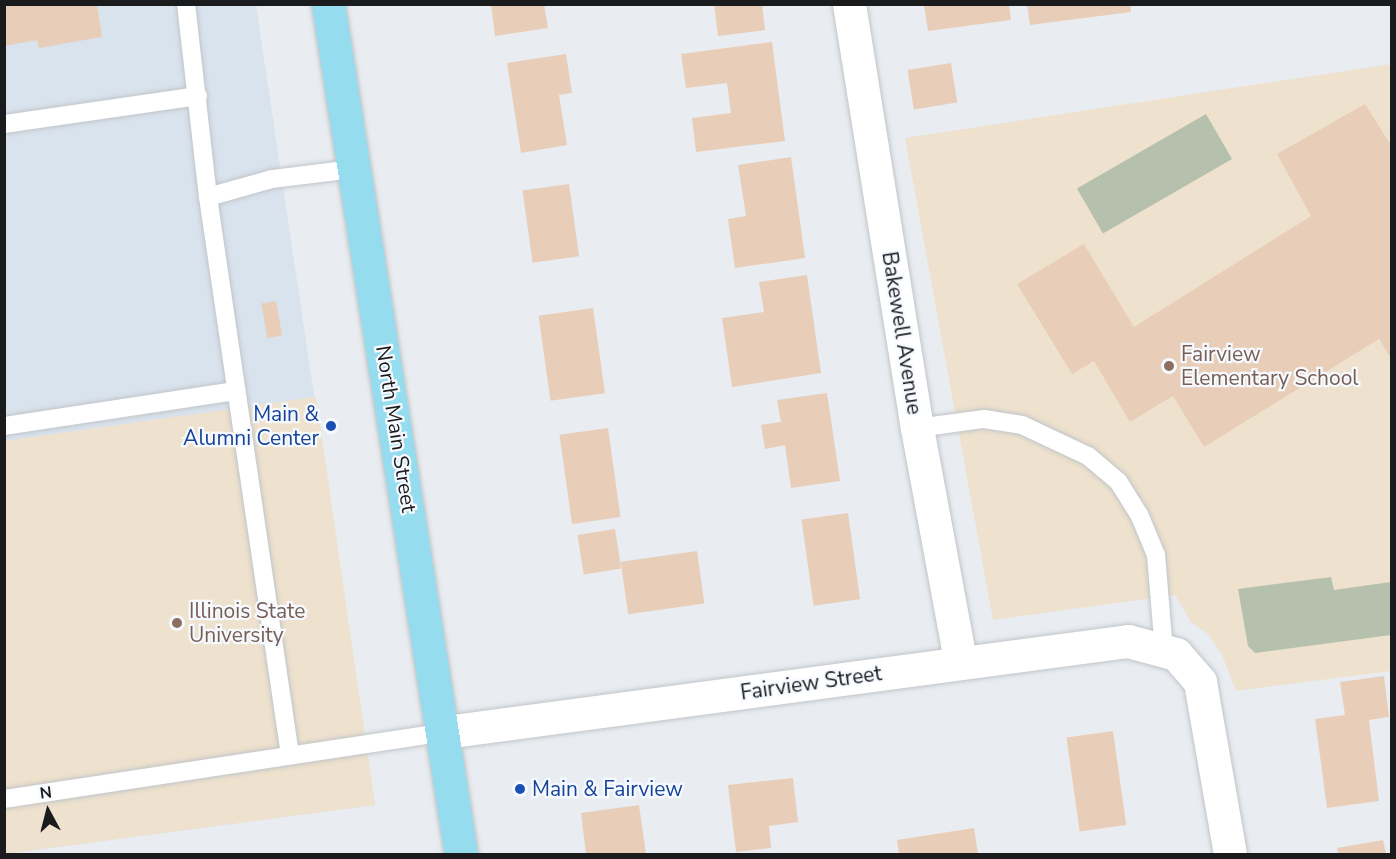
<!DOCTYPE html>
<html>
<head>
<meta charset="utf-8">
<style>
	body { margin:0 }
	#map { position:relative; width:1396px; height:859px; overflow:hidden; background:#e9edf1; font-family:"Nunito Sans",sans-serif }
	div>[style] { position:absolute }
	.built>* { inset:0; background:#d9e3ed }
	.education>* { inset:0; background:#eee1cd }
	.green>* { inset:0; background:#b5c1ad; transform-origin:0 0 }
	.building>* { inset:0; background:#e8ceb8; transform-origin:0 0 }
	.roads { filter:drop-shadow(0 0 2px #c1c5c9) drop-shadow(0 0 2px #c1c5c9) }
	.service>* { height:18px; margin:-9px; padding:0 9px; transform-origin:9px; border-radius:9px; background:#fff }
	.minor>* { height:33px; margin:-16.5px; padding:0 16.5px; transform-origin:16.5px; border-radius:16.5px; background:#fff }
	.primary>* { height:33px; margin:-16.5px; padding:0 16.5px; transform-origin:16.5px; border-radius:16.5px; background:#95dcee }
	.dots>* { width:16px; height:16px; translate:-50% -50%; box-sizing:border-box; border:3px solid #f6faff; border-radius:50% }
	span { translate:-50% -50%; white-space:nowrap; text-align:center; line-height:1.15; -webkit-text-stroke:4.5px #f6faff; paint-order:stroke }
	.street-label { font-size:21px; color:#1a1b1d }
	.education-label { font-size:21px; color:#785e54 }
	.left { translate:0 -50%; text-align:left }
	.transit-label { font-size:21px; color:#164399 }
	.right { translate:-100% -50%; text-align:right }
	.frame { position:absolute; inset:0; border:6px solid #1a1b1d; pointer-events:none }
	.north { position:absolute; left:18px; top:781px; width:60px; height:60px; -webkit-text-stroke:4px #f6faff; paint-order:stroke; rotate:353deg; font-size:16px; font-weight:700; line-height:24px; text-align:center; color:#1a1b1d }
	.north::after { content:''; display:block; margin:auto; width:21px; height:27px; background:#1a1b1d; clip-path:polygon(50% 0,100% 100%,50% 72%,0 100%) }
</style>
</head>
<body>
<div id="map">
	<div class="built">
		<div style="clip-path:polygon(5px 5px,256px 5px,375px 805px,5px 854px)"></div>
	</div>
	<div class="education">
		<div style="clip-path:polygon(1391px 64px,1391px 671px,1236px 691px,1222px 655px,1208px 634px,1191px 622px,1175px 595px,993px 620px,905px 138px)"></div>
		<div style="clip-path:polygon(316px 397px,375px 805px,5px 854px,4px 441px)"></div>
	</div>
	<div class="green">
		<div style="left:1206px;top:114px;width:52px;height:149px;rotate:60deg"></div>
		<div style="clip-path:polygon(1331px 577px,1334px 590px,1391px 582px,1391px 635px,1255px 653px,1248px 646px,1238px 589px)"></div>
	</div>
	<div class="building">
		<div style="clip-path:polygon(15px 4px,97px 4px,102px 37px,39px 48px,37px 40px,4px 46px,4px 6px)"></div>
		<div style="clip-path:polygon(491px 4px,544px 4px,548px 28px,495px 36px)"></div>
		<div style="clip-path:polygon(714px 4px,762px 4px,765px 30px,718px 36px)"></div>
		<div style="clip-path:polygon(1027px 4px,1130px 4px,1131px 12px,1030px 25px)"></div>
		<div style="clip-path:polygon(924px 5px,1009px 5px,1011px 20px,928px 31px)"></div>
		<div style="clip-path:polygon(772px 42px,785px 141px,696px 152px,692px 118px,731px 113px,727px 83px,686px 88px,681px 54px)"></div>
		<div style="clip-path:polygon(566px 54px,572px 93px,559px 95px,567px 145px,521px 153px,507px 63px)"></div>
		<div style="left:951px;top:63px;width:40px;height:44px;rotate:81deg"></div>
		<div style="clip-path:polygon(1365px 104px,1392px 147px,1392px 360px,1379px 339px,1204px 447px,1173px 396px,1130px 422px,1094px 361px,1072px 374px,1017px 284px,1084px 244px,1134px 327px,1311px 216px,1277px 154px)"></div>
		<div style="clip-path:polygon(791px 157px,805px 258px,735px 268px,728px 219px,746px 216px,738px 165px)"></div>
		<div style="left:569px;top:184px;width:73px;height:47px;rotate:82deg"></div>
		<div style="clip-path:polygon(807px 275px,821px 373px,732px 387px,722px 318px,764px 312px,759px 282px)"></div>
		<div style="left:276px;top:301px;width:35px;height:15px;rotate:80deg"></div>
		<div style="left:593px;top:308px;width:86px;height:55px;rotate:82deg"></div>
		<div style="clip-path:polygon(827px 393px,840px 481px,791px 488px,785px 445px,765px 449px,761px 425px,781px 422px,777px 400px)"></div>
		<div style="left:608px;top:428px;width:90px;height:49px;rotate:82deg"></div>
		<div style="left:848px;top:513px;width:87px;height:47px;rotate:82deg"></div>
		<div style="left:615px;top:529px;width:40px;height:38px;rotate:81deg"></div>
		<div style="left:697px;top:551px;width:53px;height:77px;rotate:82deg"></div>
		<div style="clip-path:polygon(1384px 676px,1389px 717px,1369px 720px,1379px 801px,1327px 808px,1315px 719px,1345px 715px,1340px 682px)"></div>
		<div style="left:1113px;top:731px;width:95px;height:47px;rotate:82deg"></div>
		<div style="clip-path:polygon(793px 778px,798px 822px,769px 826px,771px 848px,736px 852px,728px 785px)"></div>
		<div style="clip-path:polygon(639px 805px,646px 854px,586px 854px,581px 813px)"></div>
		<div style="clip-path:polygon(974px 828px,978px 854px,899px 854px,897px 840px)"></div>
		<div style="clip-path:polygon(1383px 840px,1386px 854px,1338px 854px,1337px 848px)"></div>
	</div>
	<div class="roads">
		<div class="service">
			<div style="left:186px;top:4px;width:194px;rotate:83.5deg"></div>
			<div style="left:208px;top:197px;width:564px;rotate:81.64deg"></div>
			<div style="left:4px;top:124px;width:196px;rotate:-8.2deg"></div>
			<div style="left:208px;top:197px;width:66px;rotate:-15.7deg"></div>
			<div style="left:272px;top:179px;width:83px;rotate:-7deg"></div>
			<div style="left:4px;top:426px;width:235px;rotate:-8.6deg"></div>
			<div style="left:917px;top:428px;width:68px;rotate:-7.7deg"></div>
			<div style="left:984px;top:419px;width:38px;rotate:9deg"></div>
			<div style="left:1022px;top:425px;width:73px;rotate:25.2deg"></div>
			<div style="left:1088px;top:456px;width:39px;rotate:40deg"></div>
			<div style="left:1118px;top:481px;width:39px;rotate:58deg"></div>
			<div style="left:1139px;top:514px;width:44px;rotate:67.5deg"></div>
			<div style="left:1156px;top:555px;width:95px;rotate:85.2deg"></div>
			<div style="left:4px;top:799px;width:446px;rotate:-8.6deg"></div>
		</div>
		<div class="minor">
			<div style="left:849px;top:4px;width:429px;rotate:80.9deg"></div>
			<div style="left:917px;top:428px;width:237px;rotate:79.5deg"></div>
			<div style="left:445px;top:732px;width:689px;rotate:-7.59deg"></div>
			<div style="left:1128px;top:641px;width:50px;rotate:15.2deg"></div>
			<div style="left:1176px;top:654px;width:37px;rotate:49deg"></div>
			<div style="left:1200px;top:682px;width:175px;rotate:80.1deg"></div>
		</div>
		<div class="primary">
			<div style="left:328px;top:4px;width:860px;rotate:81.11deg"></div>
		</div>
	</div>
	<div class="dots">
		<div style="left:1169px;top:366px;background:#8d6e63"></div>
		<div style="left:331px;top:426px;background:#1a4fb4"></div>
		<div style="left:177px;top:623px;background:#8d6e63"></div>
		<div style="left:520px;top:789px;background:#1a4fb4"></div>
	</div>
	<div class="street-label">
		<span style="left:902px;top:333px;rotate:81deg">Bakewell Avenue</span>
		<span style="left:396px;top:429px;rotate:81deg">North Main Street</span>
		<span style="left:811px;top:683px;rotate:-8deg">Fairview Street</span>
	</div>
	<div class="education-label">
		<span class="left" style="left:1181px;top:366px">Fairview<br>Elementary School</span>
		<span class="left" style="left:189px;top:623px">Illinois State<br>University</span>
	</div>
	<div class="transit-label">
		<span class="right" style="left:319px;top:426px">Main &amp;<br>Alumni Center</span>
		<span class="left" style="left:532px;top:789px">Main &amp; Fairview</span>
	</div>
	<div class="frame"></div>
	<div class="north">N</div>
</div>
</body>
</html>
